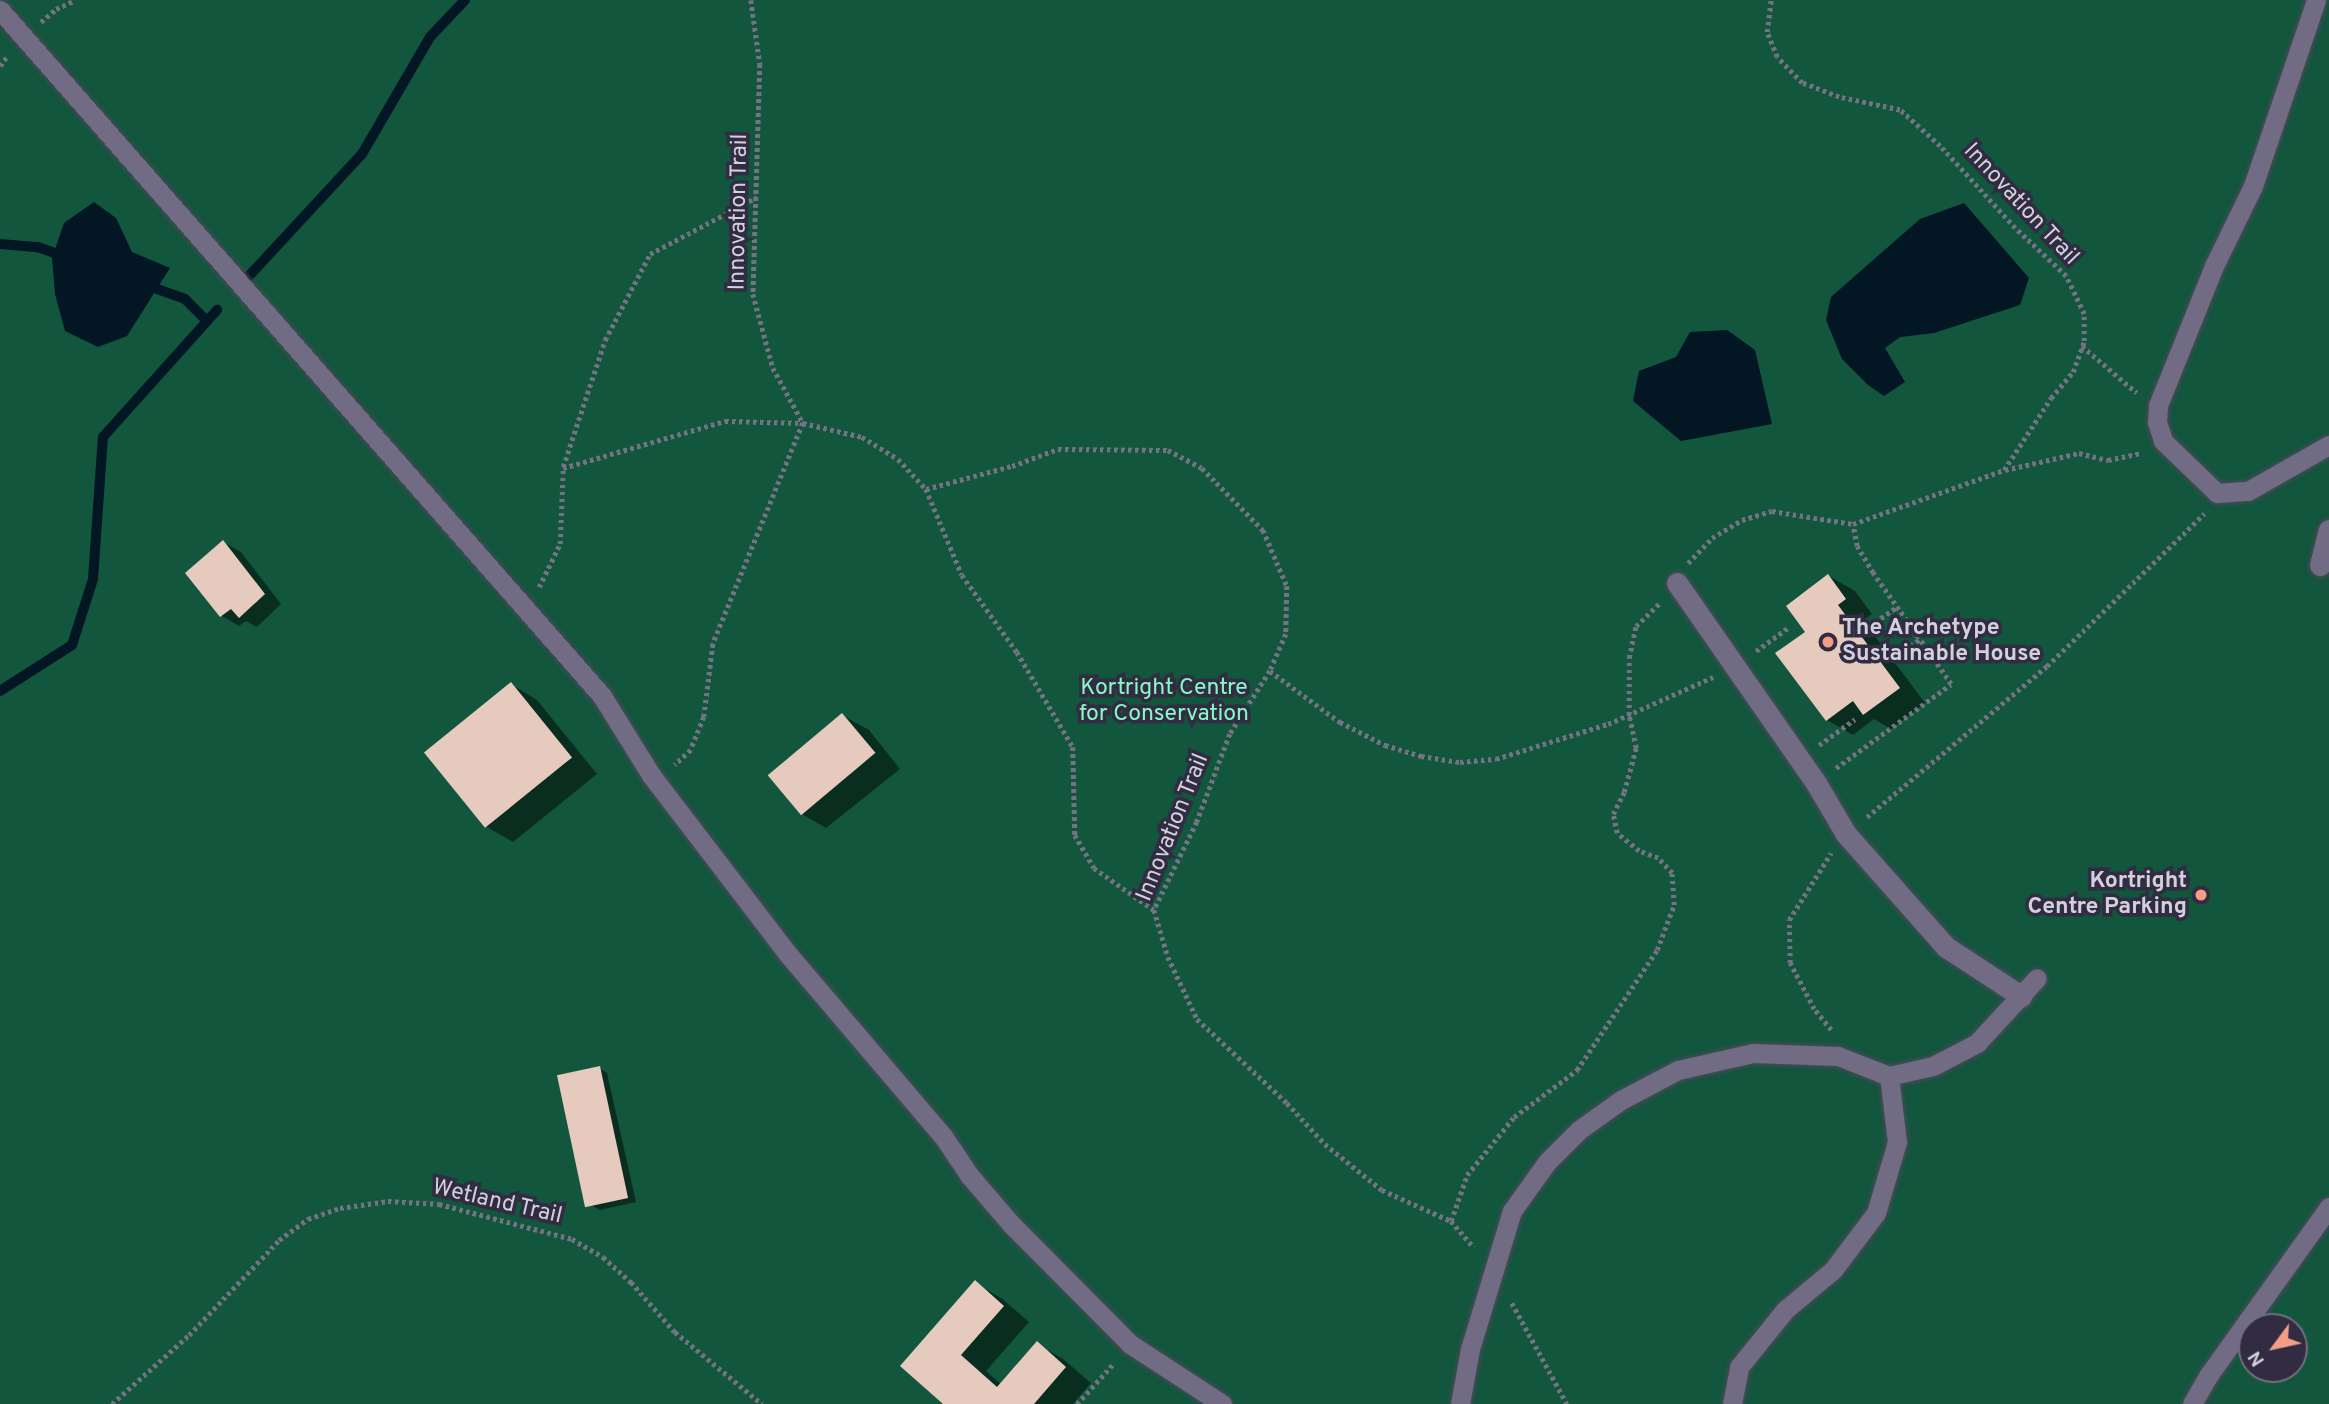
<!DOCTYPE html>
<html>
<head>
<meta charset="utf-8">
<style>
	body { margin:0 }
	#map { position:relative; width:2329px; height:1404px; overflow:hidden; background:#312c41; font-family:Overpass,sans-serif }
	div>[style] { position:absolute }
	.green>* { inset:0; background:#12563d }
	.water>* { inset:0; background:#021623 }
	.shadow>* { inset:0; background:#0007 }
	.stream>* { height:10px; margin:-5px; padding:0 5px; transform-origin:5px; border-radius:5px; background:#021623 }
	.building>* { inset:0; background:#e7cabe; transform-origin:0 0 }
	.path>* { height:4.5px; margin-top:-2.25px; transform-origin:0; background:repeating-linear-gradient(90deg,#757283 0 3.5px,transparent 0 7px) }
	.roads { filter:drop-shadow(0 0 2px #4d495a) drop-shadow(0 0 2px #4d495a) }
	.lane>* { height:19px; margin:-9.5px; padding:0 9.5px; transform-origin:9.5px; border-radius:9.5px; background:#716c84 }
	.street>* { height:21px; margin:-10.5px; padding:0 10.5px; transform-origin:10.5px; border-radius:10.5px; background:#716c84 }
	.dots>* { width:19px; height:19px; translate:-50% -50%; box-sizing:border-box; border:4px solid #312c41; border-radius:50% }
	span { translate:-50% -50%; white-space:nowrap; text-align:center; line-height:1.15; -webkit-text-stroke:7px #312c41; paint-order:stroke }
	.street-label { font-size:23px; color:#d2d0dd }
	.poi-label { font-size:23px; color:#d2d0dd; font-weight:700 }
	.left { translate:0 -50%; text-align:left }
	.right { translate:-100% -50%; text-align:right }
	.park-label { font-size:23px; color:#87f8c7 }
	.north { position:absolute; left:2238px; top:1313px; width:70px; height:70px; box-sizing:border-box; background:#312c41; border:2px solid #716e7f; border-radius:50%; rotate:237deg; font-size:19px; font-weight:700; line-height:28px; text-align:center; color:#d2d0dd }
	.north::after { content:''; display:block; margin:auto; width:24px; height:32px; background:#f49e87; clip-path:polygon(50% 0,100% 100%,50% 72%,0 100%) }
</style>
</head>
<body>
<div id="map">
	<div class="green">
		<div style="clip-path:polygon(evenodd,0 0,2329px 0,2329px 1404px,0 1404px,0 0,2252px 1327px,2294px 1327px,2294px 1369px,2252px 1369px,2252px 1327px)"></div>
	</div>
	<div class="water">
		<div style="clip-path:polygon(94px 202px,116px 218px,132px 252px,170px 268px,127px 336px,98px 347px,65px 331px,55px 294px,52px 258px,64px 223px)"></div>
		<div style="clip-path:polygon(1964px 203px,2029px 278px,2020px 305px,1934px 333px,1900px 337px,1885px 348px,1905px 382px,1884px 396px,1868px 385px,1842px 359px,1826px 320px,1831px 297px,1920px 219px)"></div>
		<div style="clip-path:polygon(1727px 330px,1755px 350px,1772px 424px,1681px 441px,1633px 401px,1639px 371px,1676px 357px,1690px 332px)"></div>
	</div>
	<div class="shadow">
		<div style="clip-path:polygon(223px 542px,241px 552px,281px 604px,257px 627px,246px 621px,239px 626px,222px 616px)"></div>
		<div style="clip-path:polygon(1829px 576px,1855px 591px,1872px 614px,1863px 620px,1925px 703px,1891px 729px,1874px 719px,1853px 735px,1827px 720px,1807px 632px)"></div>
		<div style="clip-path:polygon(511px 684px,537px 700px,597px 774px,513px 842px,487px 827px)"></div>
		<div style="clip-path:polygon(842px 715px,869px 730px,900px 769px,826px 828px,800px 813px)"></div>
		<div style="clip-path:polygon(599px 1068px,607px 1073px,636px 1202px,600px 1210px,591px 1205px)"></div>
		<div style="clip-path:polygon(975px 1283px,1001px 1298px,1029px 1322px,986px 1371px,1002px 1385px,1037px 1344px,1063px 1359px,1091px 1383px,1073px 1404px,946px 1404px)"></div>
	</div>
	<div class="stream">
		<div style="left:0;top:244px;width:38px;rotate:5deg"></div>
		<div style="left:38px;top:247px;width:30px;rotate:20deg"></div>
		<div style="left:249px;top:276px;width:166px;rotate:-47.2deg"></div>
		<div style="left:362px;top:154px;width:135px;rotate:-59.8deg"></div>
		<div style="left:430px;top:37px;width:51px;rotate:-46.6deg"></div>
		<div style="left:146px;top:285px;width:41px;rotate:19.7deg"></div>
		<div style="left:185px;top:299px;width:31px;rotate:45deg"></div>
		<div style="left:0;top:691px;width:85px;rotate:-32.6deg"></div>
		<div style="left:72px;top:645px;width:69px;rotate:-72.3deg"></div>
		<div style="left:93px;top:579px;width:142px;rotate:-86deg"></div>
		<div style="left:103px;top:437px;width:171px;rotate:-48.1deg"></div>
	</div>
	<div class="building">
		<div style="clip-path:polygon(223px 540px,265px 594px,239px 618px,231px 609px,220px 617px,185px 573px)"></div>
		<div style="clip-path:polygon(1828px 574px,1846px 599px,1838px 605px,1900px 688px,1863px 715px,1853px 701px,1826px 721px,1775px 653px,1805px 632px,1786px 606px)"></div>
		<div style="left:511px;top:682px;width:97px;height:112px;rotate:51deg"></div>
		<div style="left:842px;top:713px;width:52px;height:97px;rotate:50deg"></div>
		<div style="left:600px;top:1066px;width:135px;height:44px;rotate:78deg"></div>
		<div style="clip-path:polygon(975px 1280px,1004px 1306px,961px 1355px,997px 1387px,1037px 1341px,1066px 1367px,1034px 1404px,943px 1404px,900px 1366px)"></div>
	</div>
	<div class="path">
		<div style="left:751px;top:0;width:65px;rotate:82deg"></div>
		<div style="left:760px;top:64px;width:230px;rotate:91.7deg"></div>
		<div style="left:753px;top:294px;width:77px;rotate:74.9deg"></div>
		<div style="left:773px;top:368px;width:63px;rotate:61.4deg"></div>
		<div style="left:803px;top:423px;width:61px;rotate:13.3deg"></div>
		<div style="left:862px;top:437px;width:42px;rotate:31.4deg"></div>
		<div style="left:898px;top:459px;width:41px;rotate:47deg"></div>
		<div style="left:926px;top:489px;width:89px;rotate:-15deg"></div>
		<div style="left:1012px;top:466px;width:49px;rotate:-20.3deg"></div>
		<div style="left:1058px;top:449px;width:110px;rotate:0.5deg"></div>
		<div style="left:1168px;top:450px;width:38px;rotate:28deg"></div>
		<div style="left:1202px;top:468px;width:87px;rotate:45.5deg"></div>
		<div style="left:1263px;top:530px;width:61px;rotate:66.8deg"></div>
		<div style="left:1287px;top:586px;width:48px;rotate:91.2deg"></div>
		<div style="left:1286px;top:634px;width:40px;rotate:113.4deg"></div>
		<div style="left:1270px;top:671px;width:75px;rotate:122.4deg"></div>
		<div style="left:1230px;top:734px;width:94px;rotate:110.6deg"></div>
		<div style="left:1197px;top:822px;width:98px;rotate:116deg"></div>
		<div style="left:1154px;top:910px;width:49px;rotate:73.4deg"></div>
		<div style="left:1168px;top:957px;width:68px;rotate:64.9deg"></div>
		<div style="left:1197px;top:1019px;width:123px;rotate:43deg"></div>
		<div style="left:1287px;top:1103px;width:56px;rotate:47.2deg"></div>
		<div style="left:1325px;top:1144px;width:73px;rotate:38.9deg"></div>
		<div style="left:1382px;top:1190px;width:76px;rotate:24.2deg"></div>
		<div style="left:1451px;top:1221px;width:35px;rotate:49deg"></div>
		<div style="left:41px;top:22px;width:20px;rotate:-41deg"></div>
		<div style="left:56px;top:9px;width:21px;rotate:-25deg"></div>
		<div style="left:0;top:66px;width:14px;rotate:-54deg"></div>
		<div style="left:2082px;top:346px;width:72px;rotate:40.5deg"></div>
		<div style="left:563px;top:467px;width:134px;rotate:-71.7deg"></div>
		<div style="left:605px;top:340px;width:97px;rotate:-62.4deg"></div>
		<div style="left:650px;top:254px;width:121px;rotate:-28deg"></div>
		<div style="left:2005px;top:470px;width:76px;rotate:-12.9deg"></div>
		<div style="left:2079px;top:453px;width:30px;rotate:14deg"></div>
		<div style="left:2108px;top:460px;width:33px;rotate:-12deg"></div>
		<div style="left:926px;top:489px;width:93px;rotate:67.3deg"></div>
		<div style="left:962px;top:575px;width:95px;rotate:54.5deg"></div>
		<div style="left:1017px;top:652px;width:110px;rotate:59.5deg"></div>
		<div style="left:1073px;top:747px;width:88px;rotate:88.7deg"></div>
		<div style="left:1075px;top:835px;width:38px;rotate:60deg"></div>
		<div style="left:1094px;top:868px;width:73px;rotate:35deg"></div>
		<div style="left:1688px;top:563px;width:35px;rotate:-46deg"></div>
		<div style="left:1712px;top:538px;width:35px;rotate:-31deg"></div>
		<div style="left:1742px;top:520px;width:31px;rotate:-17deg"></div>
		<div style="left:1772px;top:511px;width:82px;rotate:9.1deg"></div>
		<div style="left:1853px;top:524px;width:160px;rotate:-19.7deg"></div>
		<div style="left:2004px;top:470px;width:86px;rotate:-56.9deg"></div>
		<div style="left:2051px;top:398px;width:34px;rotate:-50deg"></div>
		<div style="left:2073px;top:372px;width:33px;rotate:-70deg"></div>
		<div style="left:2084px;top:341px;width:27px;rotate:-90deg"></div>
		<div style="left:2084px;top:314px;width:42px;rotate:-115.3deg"></div>
		<div style="left:2066px;top:276px;width:70px;rotate:-136.7deg"></div>
		<div style="left:2015px;top:228px;width:111px;rotate:-132.4deg"></div>
		<div style="left:1940px;top:146px;width:54px;rotate:-138deg"></div>
		<div style="left:1900px;top:110px;width:62px;rotate:-168deg"></div>
		<div style="left:1839px;top:97px;width:40px;rotate:-159deg"></div>
		<div style="left:1802px;top:83px;width:36px;rotate:-134deg"></div>
		<div style="left:1777px;top:57px;width:27px;rotate:-112deg"></div>
		<div style="left:1767px;top:32px;width:32px;rotate:-83deg"></div>
		<div style="left:539px;top:587px;width:48px;rotate:-64deg"></div>
		<div style="left:560px;top:544px;width:76px;rotate:-87.7deg"></div>
		<div style="left:563px;top:468px;width:169px;rotate:-16.2deg"></div>
		<div style="left:725px;top:421px;width:78px;rotate:1.5deg"></div>
		<div style="left:803px;top:423px;width:239px;rotate:112.2deg"></div>
		<div style="left:713px;top:644px;width:74px;rotate:97deg"></div>
		<div style="left:704px;top:717px;width:35px;rotate:112deg"></div>
		<div style="left:691px;top:750px;width:22px;rotate:137deg"></div>
		<div style="left:1869px;top:626px;width:34px;rotate:-34deg"></div>
		<div style="left:1756px;top:651px;width:41px;rotate:-36deg"></div>
		<div style="left:1893px;top:658px;width:33px;rotate:-35deg"></div>
		<div style="left:1270px;top:671px;width:87px;rotate:36.1deg"></div>
		<div style="left:1340px;top:722px;width:51px;rotate:27.1deg"></div>
		<div style="left:1385px;top:745px;width:38px;rotate:17deg"></div>
		<div style="left:1421px;top:756px;width:39px;rotate:9deg"></div>
		<div style="left:1460px;top:762px;width:36px;rotate:-5deg"></div>
		<div style="left:1496px;top:759px;width:117px;rotate:-17.4deg"></div>
		<div style="left:1608px;top:724px;width:115px;rotate:-24.1deg"></div>
		<div style="left:1819px;top:745px;width:44px;rotate:-35.8deg"></div>
		<div style="left:1836px;top:768px;width:142px;rotate:-36.1deg"></div>
		<div style="left:1951px;top:684px;width:136px;rotate:-125.1deg"></div>
		<div style="left:1873px;top:573px;width:31px;rotate:-121deg"></div>
		<div style="left:1857px;top:546px;width:21px;rotate:-101deg"></div>
		<div style="left:1867px;top:817px;width:235px;rotate:-40deg"></div>
		<div style="left:2047px;top:666px;width:219px;rotate:-44.1deg"></div>
		<div style="left:1831px;top:1030px;width:27px;rotate:-129deg"></div>
		<div style="left:1814px;top:1009px;width:52px;rotate:-117.6deg"></div>
		<div style="left:1790px;top:963px;width:43px;rotate:-91.3deg"></div>
		<div style="left:1789px;top:920px;width:79px;rotate:-57.9deg"></div>
		<div style="left:1451px;top:1221px;width:49px;rotate:-70.8deg"></div>
		<div style="left:1467px;top:1175px;width:75px;rotate:-51deg"></div>
		<div style="left:1514px;top:1117px;width:79px;rotate:-36.7deg"></div>
		<div style="left:1577px;top:1070px;width:144px;rotate:-56.3deg"></div>
		<div style="left:1657px;top:950px;width:48px;rotate:-69.3deg"></div>
		<div style="left:1674px;top:905px;width:32px;rotate:-94deg"></div>
		<div style="left:1672px;top:873px;width:21px;rotate:-133deg"></div>
		<div style="left:1658px;top:858px;width:20px;rotate:-160deg"></div>
		<div style="left:1639px;top:851px;width:28px;rotate:-141deg"></div>
		<div style="left:1617px;top:833px;width:19px;rotate:-102deg"></div>
		<div style="left:1613px;top:814px;width:25px;rotate:-63deg"></div>
		<div style="left:1624px;top:792px;width:46px;rotate:-74.7deg"></div>
		<div style="left:1636px;top:748px;width:34px;rotate:-102deg"></div>
		<div style="left:1629px;top:715px;width:57px;rotate:-90deg"></div>
		<div style="left:1629px;top:658px;width:33px;rotate:-78deg"></div>
		<div style="left:1636px;top:626px;width:32px;rotate:-44deg"></div>
		<div style="left:1512px;top:1303px;width:115px;rotate:61.4deg"></div>
		<div style="left:112px;top:1404px;width:103px;rotate:-41.9deg"></div>
		<div style="left:189px;top:1335px;width:131px;rotate:-46.5deg"></div>
		<div style="left:279px;top:1240px;width:36px;rotate:-36deg"></div>
		<div style="left:308px;top:1219px;width:34px;rotate:-19deg"></div>
		<div style="left:340px;top:1208px;width:49px;rotate:-8.3deg"></div>
		<div style="left:388px;top:1201px;width:51px;rotate:3.4deg"></div>
		<div style="left:439px;top:1204px;width:138px;rotate:14.7deg"></div>
		<div style="left:572px;top:1239px;width:36px;rotate:30deg"></div>
		<div style="left:603px;top:1257px;width:38px;rotate:42deg"></div>
		<div style="left:631px;top:1282px;width:67px;rotate:48.7deg"></div>
		<div style="left:675px;top:1332px;width:113px;rotate:39.6deg"></div>
		<div style="left:1077px;top:1404px;width:55px;rotate:-47.9deg"></div>
	</div>
	<div class="roads">
		<div class="lane">
			<div style="left:2316px;top:0;width:196px;rotate:108.7deg"></div>
			<div style="left:2253px;top:186px;width:89px;rotate:116deg"></div>
			<div style="left:2214px;top:266px;width:150px;rotate:111.9deg"></div>
			<div style="left:2158px;top:405px;width:17px;rotate:93deg"></div>
			<div style="left:2157px;top:422px;width:20px;rotate:72deg"></div>
			<div style="left:2163px;top:441px;width:75px;rotate:43.9deg"></div>
			<div style="left:2217px;top:493px;width:31px;rotate:-4deg"></div>
			<div style="left:2248px;top:491px;width:93px;rotate:-29.6deg"></div>
			<div style="left:0;top:10px;width:913px;rotate:48.73deg"></div>
			<div style="left:602px;top:696px;width:93px;rotate:58.2deg"></div>
			<div style="left:651px;top:775px;width:224px;rotate:52.6deg"></div>
			<div style="left:787px;top:953px;width:240px;rotate:49.6deg"></div>
			<div style="left:943px;top:1136px;width:47px;rotate:56.3deg"></div>
			<div style="left:969px;top:1175px;width:65px;rotate:49.4deg"></div>
			<div style="left:1011px;top:1224px;width:169px;rotate:45.2deg"></div>
			<div style="left:1130px;top:1344px;width:110px;rotate:33.1deg"></div>
			<div style="left:1460px;top:1404px;width:56px;rotate:-79.7deg"></div>
			<div style="left:1470px;top:1349px;width:144px;rotate:-73.1deg"></div>
			<div style="left:1512px;top:1211px;width:60px;rotate:-54.5deg"></div>
			<div style="left:1547px;top:1162px;width:45px;rotate:-45deg"></div>
			<div style="left:1579px;top:1130px;width:52px;rotate:-35.5deg"></div>
			<div style="left:1621px;top:1100px;width:64px;rotate:-27.8deg"></div>
			<div style="left:1678px;top:1070px;width:77px;rotate:-12.8deg"></div>
			<div style="left:1753px;top:1053px;width:85px;rotate:2deg"></div>
			<div style="left:1838px;top:1056px;width:55px;rotate:21.4deg"></div>
			<div style="left:1889px;top:1076px;width:45px;rotate:-12.8deg"></div>
			<div style="left:1933px;top:1066px;width:50px;rotate:-27.6deg"></div>
			<div style="left:1977px;top:1043px;width:88px;rotate:-47.3deg"></div>
			<div style="left:1732px;top:1404px;width:38px;rotate:-79deg"></div>
			<div style="left:1739px;top:1367px;width:73px;rotate:-51.1deg"></div>
			<div style="left:1785px;top:1310px;width:62px;rotate:-39.8deg"></div>
			<div style="left:1833px;top:1270px;width:71px;rotate:-53deg"></div>
			<div style="left:1876px;top:1213px;width:74px;rotate:-73.5deg"></div>
			<div style="left:1897px;top:1142px;width:66px;rotate:-96.9deg"></div>
			<div style="left:2192px;top:1404px;width:32px;rotate:-60deg"></div>
			<div style="left:2208px;top:1376px;width:208px;rotate:-54.4deg"></div>
		</div>
		<div class="street">
			<div style="left:2320px;top:565px;width:36px;rotate:-76deg"></div>
			<div style="left:1677px;top:583px;width:244px;rotate:55.2deg"></div>
			<div style="left:1816px;top:783px;width:59px;rotate:59.5deg"></div>
			<div style="left:1846px;top:834px;width:151px;rotate:48.5deg"></div>
			<div style="left:1946px;top:947px;width:90px;rotate:33.2deg"></div>
		</div>
	</div>
	<div class="dots">
		<div style="left:1828px;top:642px;background:#f49e87"></div>
		<div style="left:2201px;top:895px;background:#f49e87"></div>
	</div>
	<div class="street-label">
		<span style="left:2020px;top:205px;rotate:47deg">Innovation Trail</span>
		<span style="left:740px;top:212px;rotate:-89deg">Innovation Trail</span>
		<span style="left:1174px;top:828px;rotate:-68deg">Innovation Trail</span>
		<span style="left:497px;top:1203px;rotate:13deg">Wetland Trail</span>
	</div>
	<div class="poi-label">
		<span class="left" style="left:1842px;top:642px">The Archetype<br>Sustainable House</span>
		<span class="right" style="left:2187px;top:895px">Kortright<br>Centre Parking</span>
	</div>
	<div class="park-label">
		<span style="left:1164px;top:702px">Kortright Centre<br>for Conservation</span>
	</div>
	<div class="north">N</div>
</div>
</body>
</html>
